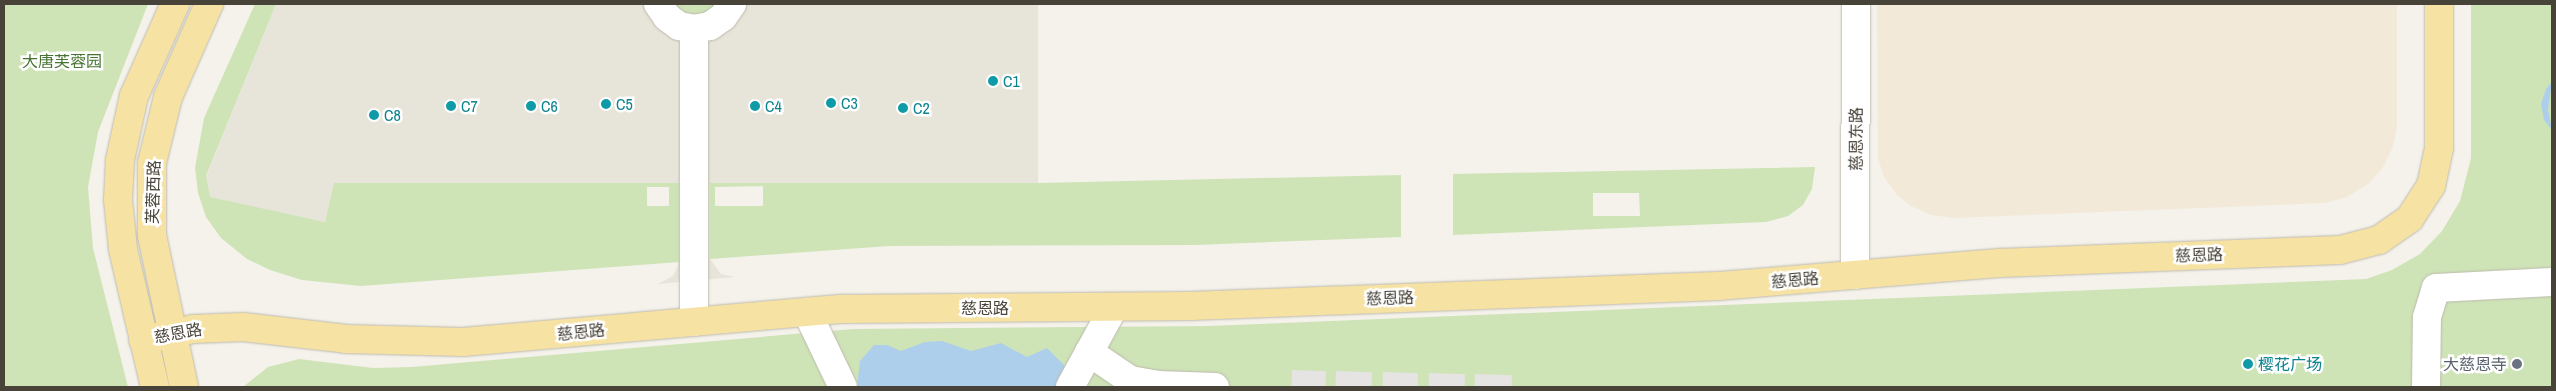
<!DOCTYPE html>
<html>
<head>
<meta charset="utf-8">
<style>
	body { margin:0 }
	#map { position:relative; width:2556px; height:391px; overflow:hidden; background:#f4f2eb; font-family:"Archivo Narrow","Noto Sans SC",sans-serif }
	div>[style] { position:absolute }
	.residential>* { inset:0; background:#e7e4d9 }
	.commercial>* { inset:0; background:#f3e9d8 }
	.green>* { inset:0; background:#cee4b7 }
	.parking>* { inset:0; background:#e6e4e2; transform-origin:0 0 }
	.water>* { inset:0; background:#adcfeb }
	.roads { filter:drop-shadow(0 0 1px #bfbaae) drop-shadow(0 0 1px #bfbaae) }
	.minor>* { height:28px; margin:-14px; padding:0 14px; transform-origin:14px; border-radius:14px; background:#fff }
	.major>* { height:28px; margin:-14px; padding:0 14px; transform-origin:14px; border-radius:14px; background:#f6e2a2 }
	.dots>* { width:14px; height:14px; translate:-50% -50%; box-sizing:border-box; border:2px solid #fff; border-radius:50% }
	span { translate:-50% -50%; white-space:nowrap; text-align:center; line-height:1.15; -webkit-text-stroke:5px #fff; paint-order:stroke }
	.park-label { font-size:16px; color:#477531 }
	.culture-label { font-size:16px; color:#0d838f }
	.left { translate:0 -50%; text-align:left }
	.street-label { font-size:16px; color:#484339 }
	.worship-label { font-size:16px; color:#5b616d }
	.right { translate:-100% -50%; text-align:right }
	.frame { position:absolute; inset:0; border:5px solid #484339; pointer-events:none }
</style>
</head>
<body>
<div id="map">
	<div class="residential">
		<div style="clip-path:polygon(276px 4px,1038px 4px,1038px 183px,710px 183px,710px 259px,721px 274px,735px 277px,658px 284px,673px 276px,678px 265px,679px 183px,334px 183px,325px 222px,209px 197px,206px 177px)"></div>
	</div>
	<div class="commercial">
		<div style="clip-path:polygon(1877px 4px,2397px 4px,2397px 126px,2393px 147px,2382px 169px,2368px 184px,2347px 197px,2325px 203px,1954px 218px,1931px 215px,1911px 206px,1897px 195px,1884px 177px,1878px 159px)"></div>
	</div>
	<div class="green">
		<div style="clip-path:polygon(4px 4px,148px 4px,98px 132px,88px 187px,93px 248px,128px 387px,4px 387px)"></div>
		<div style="clip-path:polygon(evenodd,255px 4px,276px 4px,206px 176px,210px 197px,325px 222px,334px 183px,679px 183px,679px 262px,361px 286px,302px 280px,270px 270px,247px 259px,221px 238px,206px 217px,198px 193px,195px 168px,204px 118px,255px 4px,647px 187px,669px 187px,669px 206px,647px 206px,647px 187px)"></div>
		<div style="clip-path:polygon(671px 4px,719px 4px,706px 15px,684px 15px)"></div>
		<div style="clip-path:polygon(2471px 4px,2552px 4px,2552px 387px,243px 387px,268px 367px,299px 359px,373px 368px,412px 367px,853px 329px,1208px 326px,2366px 279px,2392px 270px,2420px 254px,2442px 231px,2460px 201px,2471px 158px)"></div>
		<div style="clip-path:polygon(evenodd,1815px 167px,1812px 189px,1803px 205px,1788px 216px,1766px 222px,1453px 235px,1453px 174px,1815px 167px,1593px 193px,1639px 193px,1640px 216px,1593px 216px,1593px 193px)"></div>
		<div style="clip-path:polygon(evenodd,1401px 175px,1401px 237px,1195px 245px,889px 246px,710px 259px,710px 183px,1038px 183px,1401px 175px,715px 187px,763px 186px,763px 206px,715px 206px,715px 187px)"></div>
	</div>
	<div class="parking">
		<div style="left:1292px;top:370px;width:34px;height:17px;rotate:2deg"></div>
		<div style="left:1336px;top:371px;width:36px;height:16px;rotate:2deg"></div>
		<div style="left:1383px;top:372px;width:35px;height:15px;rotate:2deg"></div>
		<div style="left:1429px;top:373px;width:36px;height:14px;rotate:2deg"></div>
		<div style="left:1475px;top:374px;width:37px;height:13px;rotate:2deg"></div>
	</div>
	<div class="water">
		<div style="clip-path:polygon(2552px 82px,2548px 110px,2552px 130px,2544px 120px,2541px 104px,2546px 89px)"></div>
		<div style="clip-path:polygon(942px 341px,971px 351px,1001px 343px,1027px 357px,1047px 348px,1065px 366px,1056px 387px,857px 387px,860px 361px,874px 345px,887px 345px,901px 351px,925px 342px)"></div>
	</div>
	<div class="roads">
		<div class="minor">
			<div style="left:658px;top:4px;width:16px;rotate:55deg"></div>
			<div style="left:667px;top:17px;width:15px;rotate:37deg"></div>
			<div style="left:679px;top:26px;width:15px;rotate:11deg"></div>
			<div style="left:694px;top:29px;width:16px;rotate:-11deg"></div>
			<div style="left:710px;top:26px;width:16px;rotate:-35deg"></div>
			<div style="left:723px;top:17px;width:16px;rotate:-55deg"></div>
			<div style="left:1855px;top:275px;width:271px;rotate:-89.8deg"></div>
			<div style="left:807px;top:312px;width:83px;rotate:64.4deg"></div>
			<div style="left:694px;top:322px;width:293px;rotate:-90deg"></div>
			<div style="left:1089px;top:352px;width:50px;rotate:34.3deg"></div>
			<div style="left:1130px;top:380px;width:28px;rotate:10deg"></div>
			<div style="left:1158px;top:385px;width:57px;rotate:2deg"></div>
			<div style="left:1070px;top:387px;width:91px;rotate:-61.2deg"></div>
			<div style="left:2426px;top:387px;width:70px;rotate:-89.2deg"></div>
			<div style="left:2427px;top:317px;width:30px;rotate:-73deg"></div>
			<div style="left:2436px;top:288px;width:116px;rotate:-3deg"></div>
		</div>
		<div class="major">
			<div style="left:143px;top:340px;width:51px;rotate:-12.4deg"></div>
			<div style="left:193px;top:329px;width:50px;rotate:-2.3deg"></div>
			<div style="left:243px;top:327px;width:104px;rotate:6.6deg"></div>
			<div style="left:346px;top:339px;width:117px;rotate:1.5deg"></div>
			<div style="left:463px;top:342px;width:381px;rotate:-5deg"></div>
			<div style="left:843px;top:309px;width:347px;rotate:-0.5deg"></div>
			<div style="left:1190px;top:306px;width:529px;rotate:-2.17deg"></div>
			<div style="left:1719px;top:286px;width:282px;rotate:-4.7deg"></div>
			<div style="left:2000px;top:263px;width:340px;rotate:-2.2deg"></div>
			<div style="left:2340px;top:250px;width:40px;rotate:-14.4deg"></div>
			<div style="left:2379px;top:240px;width:38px;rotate:-35deg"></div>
			<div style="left:2410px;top:218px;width:38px;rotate:-57deg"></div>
			<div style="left:2431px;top:186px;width:39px;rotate:-78deg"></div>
			<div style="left:2439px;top:148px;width:144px;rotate:-90deg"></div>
			<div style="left:155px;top:387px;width:142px;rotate:-103.1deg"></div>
			<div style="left:123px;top:249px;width:49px;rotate:-95.8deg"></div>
			<div style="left:118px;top:200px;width:40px;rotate:-87.1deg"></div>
			<div style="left:120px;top:160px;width:66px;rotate:-77.7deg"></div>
			<div style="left:134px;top:96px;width:101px;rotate:-66deg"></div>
			<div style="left:184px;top:387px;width:155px;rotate:-101.9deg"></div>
			<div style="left:152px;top:235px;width:72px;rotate:-90deg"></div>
			<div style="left:152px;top:163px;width:68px;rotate:-76.4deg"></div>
			<div style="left:168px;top:97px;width:102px;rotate:-66.2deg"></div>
		</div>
	</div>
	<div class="dots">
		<div style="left:993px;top:81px;background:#0f9aa8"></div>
		<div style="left:831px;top:103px;background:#0f9aa8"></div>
		<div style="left:606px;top:104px;background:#0f9aa8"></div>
		<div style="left:451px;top:106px;background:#0f9aa8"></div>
		<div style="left:531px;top:106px;background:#0f9aa8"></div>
		<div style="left:755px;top:106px;background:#0f9aa8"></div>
		<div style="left:903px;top:108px;background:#0f9aa8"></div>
		<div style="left:374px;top:115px;background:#0f9aa8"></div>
		<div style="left:2248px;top:364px;background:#0f9aa8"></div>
		<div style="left:2517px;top:364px;background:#6b7280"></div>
	</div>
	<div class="park-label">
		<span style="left:62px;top:61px">大唐芙蓉园</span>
	</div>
	<div class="culture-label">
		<span class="left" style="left:1003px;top:81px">C1</span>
		<span class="left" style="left:841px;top:103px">C3</span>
		<span class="left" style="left:616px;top:104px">C5</span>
		<span class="left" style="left:461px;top:106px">C7</span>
		<span class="left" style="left:541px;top:106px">C6</span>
		<span class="left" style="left:765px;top:106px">C4</span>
		<span class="left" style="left:913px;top:108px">C2</span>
		<span class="left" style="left:384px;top:115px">C8</span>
		<span class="left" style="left:2258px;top:364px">樱花广场</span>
	</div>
	<div class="street-label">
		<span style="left:1856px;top:139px;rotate:-90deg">慈恩东路</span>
		<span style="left:153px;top:192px;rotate:-88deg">芙蓉西路</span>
		<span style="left:2199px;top:255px;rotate:-2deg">慈恩路</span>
		<span style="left:1795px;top:280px;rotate:-5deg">慈恩路</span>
		<span style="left:1390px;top:298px;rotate:-2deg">慈恩路</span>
		<span style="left:985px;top:308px">慈恩路</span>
		<span style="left:581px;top:332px;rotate:-6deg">慈恩路</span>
		<span style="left:178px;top:333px;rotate:-10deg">慈恩路</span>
	</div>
	<div class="worship-label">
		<span class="right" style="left:2507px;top:364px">大慈恩寺</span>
	</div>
	<div class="frame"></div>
</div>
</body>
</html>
